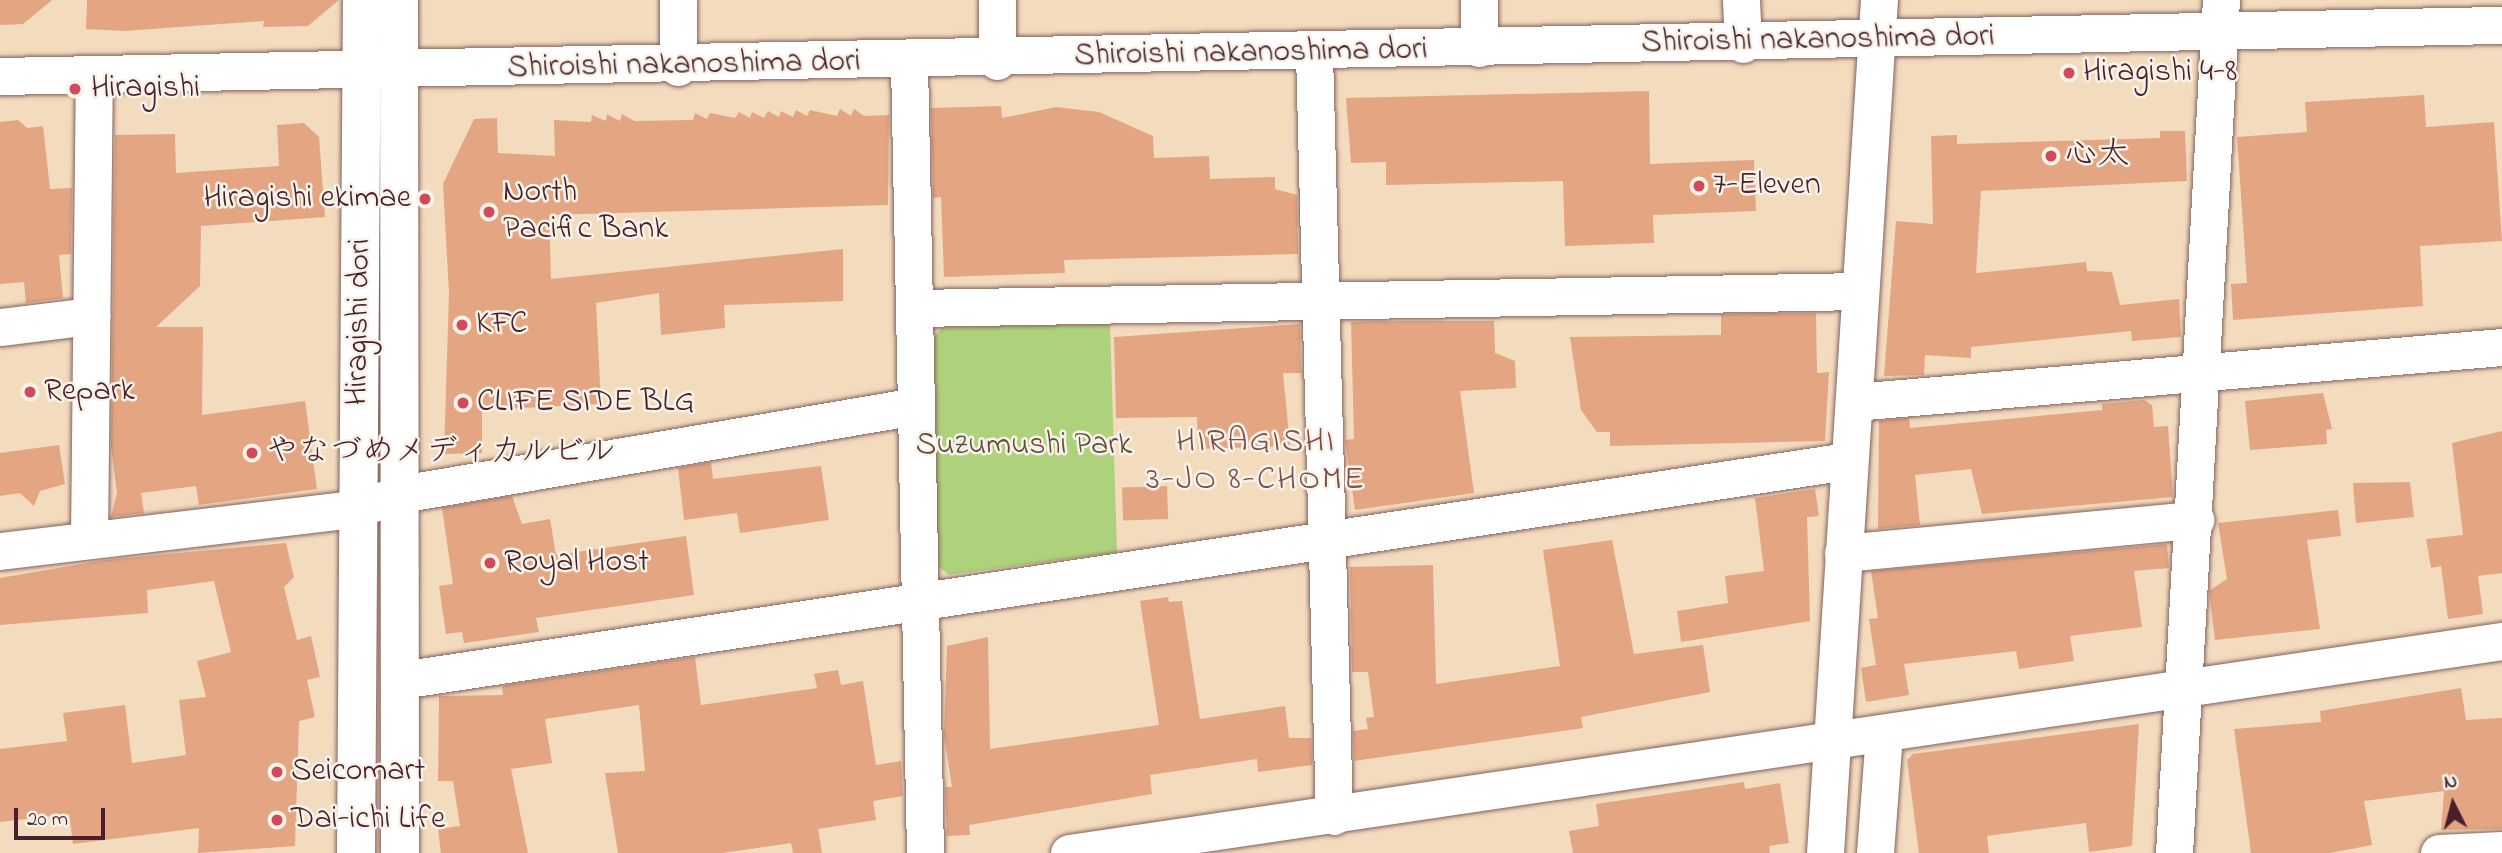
<!DOCTYPE html>
<html>
<head>
<meta charset="utf-8">
<style>
	body { margin:0 }
	#map { position:relative; width:2502px; height:853px; overflow:hidden; background:#f3dbbe; font-family:"Indie Flower","Klee One",sans-serif }
	div>[style] { position:absolute }
	.green>* { inset:0; background:#aed27b }
	.building>* { inset:0; background:#e4a583; transform-origin:0 0 }
	.roads { filter:drop-shadow(0 0 2px #85615e) drop-shadow(0 0 2px #85615e) }
	.minor>* { height:37px; margin:-18.5px; padding:0 18.5px; transform-origin:18.5px; border-radius:18.5px; background:#fff }
	.highway>* { height:38px; margin:-19px; padding:0 19px; transform-origin:19px; border-radius:19px; background:#fff }
	.dots>* { width:19px; height:19px; translate:-50% -50%; box-sizing:border-box; border:4px solid #f7f3e8; border-radius:50% }
	span { translate:-50% -50%; white-space:nowrap; text-align:center; line-height:1.15; -webkit-text-stroke:5px #f7f3e8; paint-order:stroke }
	.street-label { font-size:32px; color:#4a1f2b }
	.poi-label { font-size:32px; color:#4a1f2b }
	.left { translate:0 -50%; text-align:left }
	.right { translate:-100% -50%; text-align:right }
	.park-label { font-size:32px; color:#634c3f }
	.neighbourhood-label { font-size:33px; color:#804e4a; letter-spacing:2px }
	.north { position:absolute; left:2418px; top:769px; width:70px; height:70px; -webkit-text-stroke:5px #f7f3e8; paint-order:stroke; rotate:354deg; font-size:19px; font-weight:700; line-height:28px; text-align:center; color:#4a1f2b }
	.north::after { content:''; display:block; margin:auto; width:24px; height:32px; background:#4a1f2b; clip-path:polygon(50% 0,100% 100%,50% 72%,0 100%) }
	.scale { position:absolute; left:14px; top:808px; width:91px; height:32px; box-sizing:border-box; border:4px solid #4a1f2b; border-top:0; padding-left:9px; font-size:21px; line-height:24px; white-space:nowrap; color:#4a1f2b; -webkit-text-stroke:5px #f7f3e8; paint-order:stroke }
</style>
</head>
<body>
<div id="map">
	<div class="green">
		<div style="clip-path:polygon(1110px 324px,1117px 552px,949px 575px,938px 566px,931px 340px,943px 327px)"></div>
	</div>
	<div class="building">
		<div style="clip-path:polygon(0 0,52px 0,23px 24px,0 25px)"></div>
		<div style="clip-path:polygon(87px 0,339px 0,308px 26px,263px 27px,264px 21px,124px 31px,86px 29px)"></div>
		<div style="clip-path:polygon(1649px 91px,1650px 164px,1754px 160px,1756px 211px,1653px 215px,1654px 243px,1565px 246px,1563px 181px,1386px 185px,1386px 162px,1351px 163px,1346px 98px)"></div>
		<div style="clip-path:polygon(2424px 95px,2426px 127px,2494px 122px,2502px 241px,2420px 246px,2423px 306px,2233px 320px,2231px 284px,2247px 283px,2237px 137px,2307px 132px,2305px 102px)"></div>
		<div style="clip-path:polygon(1001px 106px,1002px 118px,1056px 107px,1099px 112px,1153px 136px,1154px 158px,1209px 156px,1210px 179px,1275px 177px,1275px 189px,1297px 195px,1298px 254px,1064px 260px,1065px 273px,944px 277px,941px 197px,933px 198px,931px 108px)"></div>
		<div style="clip-path:polygon(840px 109px,851px 116px,854px 109px,864px 116px,889px 115px,888px 205px,549px 215px,551px 279px,843px 249px,843px 301px,724px 305px,725px 328px,661px 335px,659px 293px,596px 303px,601px 404px,482px 410px,482px 453px,444px 454px,449px 293px,443px 184px,474px 119px,497px 118px,498px 153px,555px 156px,554px 120px,591px 122px,592px 115px,606px 121px,607px 114px,620px 121px,622px 114px,634px 121px,693px 120px,695px 113px,707px 119px,710px 113px,735px 118px,739px 112px,750px 118px,752px 112px,764px 118px,768px 111px,779px 117px,781px 111px,793px 117px,796px 110px,807px 116px,810px 110px,837px 116px)"></div>
		<div style="clip-path:polygon(18px 120px,27px 128px,43px 126px,50px 189px,72px 188px,71px 254px,59px 255px,63px 298px,26px 303px,24px 282px,0 284px,0 122px)"></div>
		<div style="clip-path:polygon(304px 123px,319px 137px,325px 217px,201px 226px,200px 286px,156px 327px,203px 327px,202px 415px,305px 401px,317px 489px,199px 505px,196px 486px,141px 493px,144px 513px,111px 517px,117px 493px,111px 447px,115px 135px,175px 134px,176px 173px,279px 166px,277px 125px)"></div>
		<div style="clip-path:polygon(2160px 131px,2185px 131px,2187px 181px,1981px 191px,1976px 273px,2086px 262px,2087px 271px,2112px 272px,2120px 305px,2179px 299px,2181px 337px,2132px 341px,2131px 331px,1971px 347px,1971px 358px,1925px 355px,1924px 375px,1884px 376px,1896px 221px,1933px 224px,1931px 136px,1957px 135px,1957px 144px,2160px 138px)"></div>
		<div style="clip-path:polygon(1816px 313px,1817px 373px,1829px 372px,1825px 441px,1610px 446px,1610px 432px,1597px 432px,1581px 410px,1570px 337px,1721px 335px,1721px 314px)"></div>
		<div style="clip-path:polygon(1402px 321px,1494px 321px,1495px 353px,1515px 361px,1516px 388px,1460px 391px,1474px 493px,1355px 510px,1345px 440px,1354px 439px,1351px 322px)"></div>
		<div style="clip-path:polygon(1300px 324px,1301px 373px,1283px 373px,1290px 446px,1198px 449px,1197px 417px,1116px 418px,1114px 337px)"></div>
		<div style="clip-path:polygon(2323px 393px,2332px 429px,2326px 430px,2327px 444px,2250px 450px,2245px 401px)"></div>
		<div style="clip-path:polygon(2144px 400px,2152px 405px,2154px 427px,2168px 426px,2173px 497px,1982px 514px,1971px 469px,1915px 475px,1920px 525px,1878px 529px,1879px 421px,1909px 418px,1910px 428px,2102px 410px,2102px 404px)"></div>
		<div style="clip-path:polygon(2502px 431px,2502px 573px,2478px 576px,2483px 614px,2448px 619px,2441px 566px,2431px 568px,2426px 539px,2463px 535px,2452px 443px)"></div>
		<div style="clip-path:polygon(59px 445px,65px 484px,40px 491px,34px 506px,20px 493px,0 496px,0 453px)"></div>
		<div style="clip-path:polygon(711px 462px,713px 479px,821px 466px,829px 520px,740px 533px,737px 513px,684px 520px,678px 468px)"></div>
		<div style="clip-path:polygon(2410px 482px,2414px 517px,2356px 523px,2353px 483px)"></div>
		<div style="left:1167px;top:486px;width:33px;height:45px;rotate:88deg"></div>
		<div style="clip-path:polygon(1815px 489px,1819px 516px,1807px 517px,1810px 621px,1681px 642px,1677px 611px,1728px 603px,1725px 576px,1764px 571px,1755px 498px)"></div>
		<div style="clip-path:polygon(512px 496px,522px 524px,550px 519px,556px 555px,686px 536px,694px 595px,536px 618px,539px 632px,464px 643px,462px 632px,446px 634px,439px 586px,453px 584px,442px 508px)"></div>
		<div style="clip-path:polygon(2338px 510px,2341px 536px,2307px 540px,2320px 629px,2215px 640px,2209px 591px,2227px 579px,2218px 523px)"></div>
		<div style="clip-path:polygon(1612px 540px,1634px 654px,1703px 645px,1710px 692px,1581px 717px,1583px 728px,1354px 761px,1353px 731px,1368px 729px,1366px 718px,1374px 717px,1368px 672px,1352px 672px,1350px 567px,1433px 565px,1436px 684px,1560px 666px,1543px 550px)"></div>
		<div style="clip-path:polygon(286px 543px,294px 577px,284px 587px,297px 640px,311px 636px,320px 677px,307px 680px,315px 717px,299px 721px,295px 846px,198px 853px,199px 828px,73px 844px,69px 814px,0 822px,0 749px,67px 741px,63px 713px,125px 705px,132px 763px,186px 755px,179px 700px,206px 697px,197px 661px,231px 652px,214px 581px,147px 590px,148px 613px,0 625px,0 578px,105px 560px)"></div>
		<div style="clip-path:polygon(2167px 544px,2169px 568px,2134px 571px,2142px 627px,2070px 636px,2074px 661px,2019px 669px,2016px 651px,1904px 664px,1909px 695px,1866px 702px,1861px 668px,1876px 665px,1869px 619px,1878px 618px,1871px 571px)"></div>
		<div style="clip-path:polygon(1168px 597px,1169px 602px,1182px 601px,1200px 719px,1285px 706px,1289px 738px,1311px 738px,1312px 765px,1258px 772px,1257px 759px,1150px 775px,1152px 794px,969px 825px,970px 835px,947px 836px,945px 787px,952px 787px,944px 735px,947px 646px,988px 637px,990px 749px,1159px 725px,1140px 601px)"></div>
		<div style="clip-path:polygon(695px 657px,701px 705px,817px 688px,814px 674px,838px 670px,841px 685px,863px 681px,876px 765px,901px 761px,903px 796px,873px 801px,876px 820px,818px 829px,822px 853px,793px 853px,791px 843px,722px 853px,618px 853px,605px 773px,645px 771px,639px 705px,545px 719px,552px 763px,511px 769px,528px 853px,441px 853px,438px 829px,460px 826px,453px 781px,438px 781px,439px 696px,503px 695px,502px 686px)"></div>
		<div style="clip-path:polygon(2461px 688px,2466px 720px,2502px 718px,2502px 829px,2441px 830px,2444px 791px,2364px 801px,2372px 845px,2330px 853px,2251px 853px,2234px 729px,2321px 722px,2320px 711px)"></div>
		<div style="clip-path:polygon(2139px 724px,2132px 846px,2089px 852px,2086px 823px,1987px 836px,1989px 853px,1919px 853px,1907px 760px,1913px 754px)"></div>
		<div style="clip-path:polygon(1744px 782px,1745px 789px,1780px 783px,1789px 843px,1769px 846px,1770px 853px,1573px 853px,1569px 831px,1599px 826px,1596px 804px)"></div>
	</div>
	<div class="roads">
		<div class="minor">
			<div style="left:997px;top:0;width:61px;rotate:90deg"></div>
			<div style="left:1479px;top:0;width:48px;rotate:90deg"></div>
			<div style="left:1741px;top:0;width:44px;rotate:87.4deg"></div>
			<div style="left:1314px;top:53px;width:763px;rotate:88.5deg"></div>
			<div style="left:909px;top:62px;width:791px;rotate:88.84deg"></div>
			<div style="left:678px;top:67px;width:67px;rotate:-90deg"></div>
			<div style="left:0;top:76px;width:2503px;rotate:-1.17deg"></div>
			<div style="left:916px;top:308px;width:943px;rotate:-1.03deg"></div>
			<div style="left:0;top:327px;width:92px;rotate:-6.9deg"></div>
			<div style="left:1854px;top:402px;width:650px;rotate:-4.85deg"></div>
			<div style="left:89px;top:540px;width:463px;rotate:-89.4deg"></div>
			<div style="left:0;top:551px;width:361px;rotate:-6.8deg"></div>
			<div style="left:358px;top:508px;width:45px;rotate:-18deg"></div>
			<div style="left:401px;top:494px;width:522px;rotate:-9.7deg"></div>
			<div style="left:1843px;top:553px;width:354px;rotate:-5.4deg"></div>
			<div style="left:401px;top:680px;width:1463px;rotate:-8.61deg"></div>
			<div style="left:1069px;top:853px;width:1449px;rotate:-8.42deg"></div>
			<div style="left:1825px;top:853px;width:855px;rotate:-86.38deg"></div>
			<div style="left:1875px;top:853px;width:120px;rotate:-85.7deg"></div>
			<div style="left:2174px;top:853px;width:854px;rotate:-86.85deg"></div>
			<div style="left:2439px;top:853px;width:63px;rotate:-2.7deg"></div>
		</div>
		<div class="highway">
			<div style="left:399px;top:0;width:853px;rotate:89.93deg"></div>
			<div style="left:356px;top:853px;width:853px;rotate:-89.6deg"></div>
		</div>
	</div>
	<div class="dots">
		<div style="left:2069px;top:73px;background:#d1495b"></div>
		<div style="left:75px;top:89px;background:#d1495b"></div>
		<div style="left:2051px;top:156px;background:#d1495b"></div>
		<div style="left:1699px;top:186px;background:#d1495b"></div>
		<div style="left:425px;top:199px;background:#d1495b"></div>
		<div style="left:489px;top:212px;background:#d1495b"></div>
		<div style="left:462px;top:325px;background:#d1495b"></div>
		<div style="left:30px;top:392px;background:#d1495b"></div>
		<div style="left:463px;top:403px;background:#d1495b"></div>
		<div style="left:252px;top:453px;background:#d1495b"></div>
		<div style="left:490px;top:563px;background:#d1495b"></div>
		<div style="left:277px;top:772px;background:#d1495b"></div>
		<div style="left:277px;top:820px;background:#d1495b"></div>
	</div>
	<div class="street-label">
		<span style="left:1818px;top:41px;rotate:-1deg">Shiroishi nakanoshima dori</span>
		<span style="left:1251px;top:54px;rotate:-1deg">Shiroishi nakanoshima dori</span>
		<span style="left:684px;top:66px;rotate:-1deg">Shiroishi nakanoshima dori</span>
		<span style="left:360px;top:322px;rotate:-89deg">Hiragishi dori</span>
	</div>
	<div class="poi-label">
		<span class="left" style="left:2083px;top:73px">Hiragishi 4-8</span>
		<span class="left" style="left:91px;top:89px">Hiragishi</span>
		<span class="left" style="left:2065px;top:156px">心太</span>
		<span class="left" style="left:1713px;top:186px">7-Eleven</span>
		<span class="left" style="left:503px;top:212px">North<br>Pacific Bank</span>
		<span class="right" style="left:411px;top:199px">Hiragishi ekimae</span>
		<span class="left" style="left:476px;top:325px">KFC</span>
		<span class="left" style="left:44px;top:392px">Repark</span>
		<span class="left" style="left:477px;top:403px">CLIFE SIDE BLG</span>
		<span class="left" style="left:266px;top:453px">やなづめメディカルビル</span>
		<span class="left" style="left:504px;top:563px">Royal Host</span>
		<span class="left" style="left:291px;top:772px">Seicomart</span>
		<span class="left" style="left:291px;top:820px">Dai-ichi Life</span>
	</div>
	<div class="park-label">
		<span style="left:1024px;top:446px">Suzumushi Park</span>
	</div>
	<div class="neighbourhood-label">
		<span style="left:1256px;top:462px">HIRAGISHI<br>3-JO 8-CHOME</span>
	</div>
	<div class="north">N</div>
	<div class="scale">20 m</div>
</div>
</body>
</html>
